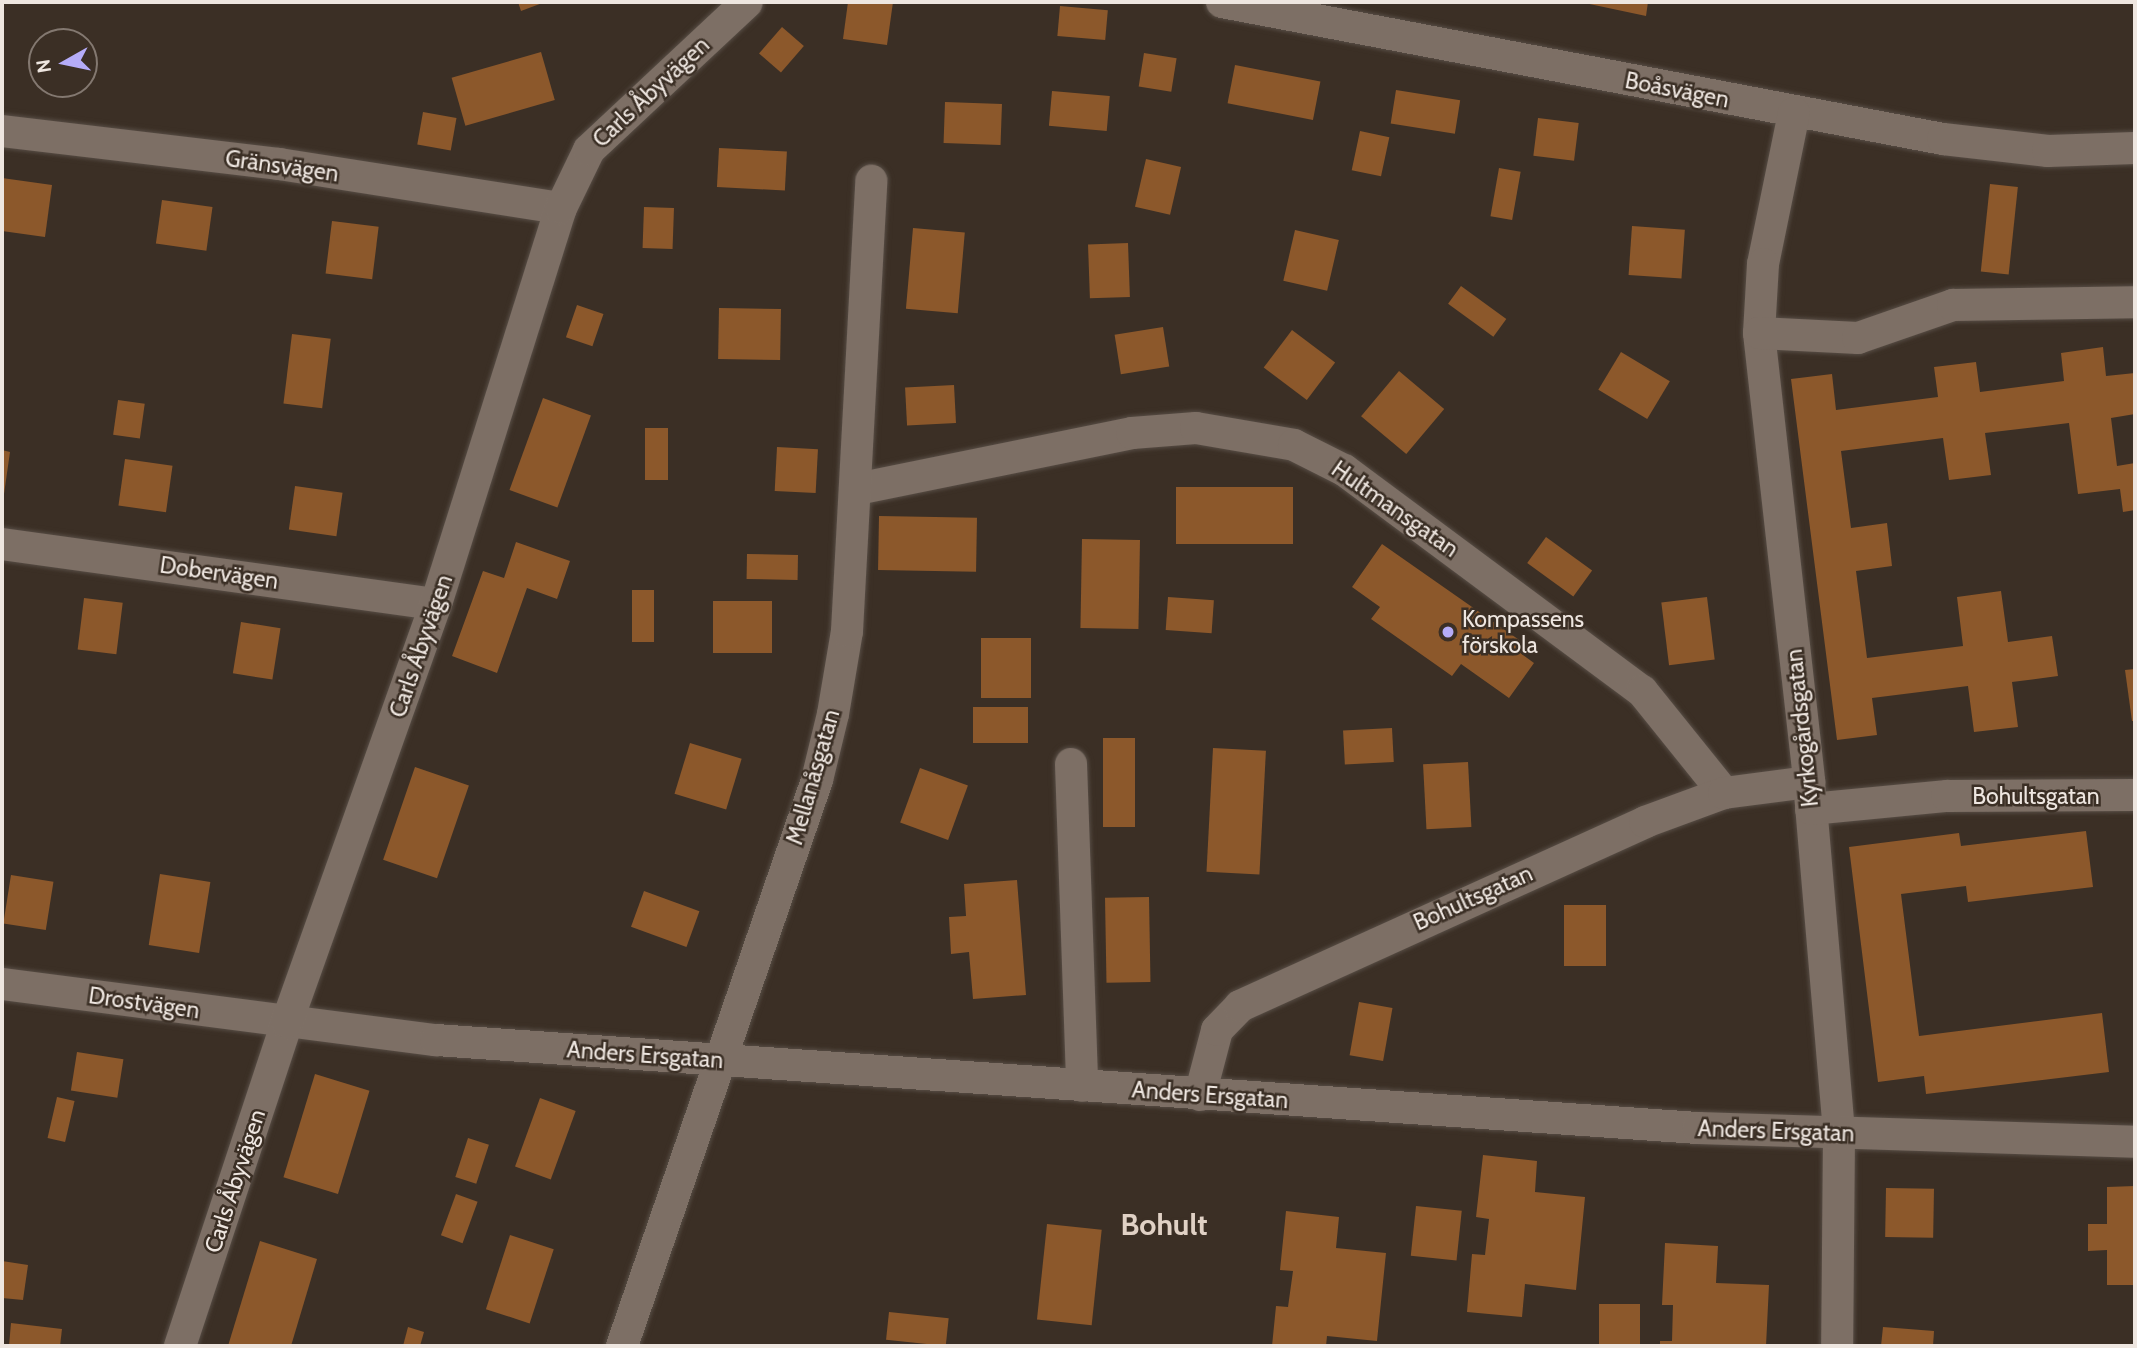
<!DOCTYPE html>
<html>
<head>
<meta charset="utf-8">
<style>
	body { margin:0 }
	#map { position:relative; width:2137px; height:1348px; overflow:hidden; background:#3b2f25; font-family:Cabin,sans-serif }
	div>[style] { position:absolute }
	.building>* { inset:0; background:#8c582b; transform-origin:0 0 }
	.roads { filter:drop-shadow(0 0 2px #574d45) drop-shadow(0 0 2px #574d45) }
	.minor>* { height:32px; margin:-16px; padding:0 16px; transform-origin:16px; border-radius:16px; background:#7d6f65 }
	.dots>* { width:19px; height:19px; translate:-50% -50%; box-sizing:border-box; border:4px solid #3b2f25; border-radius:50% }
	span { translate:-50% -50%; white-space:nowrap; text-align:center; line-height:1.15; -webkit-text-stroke:5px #3b2f25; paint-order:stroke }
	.street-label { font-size:23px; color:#eee6e0 }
	.poi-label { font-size:23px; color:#eee6e0 }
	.left { translate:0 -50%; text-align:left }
	.district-label { font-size:30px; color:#e0d1c5; font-weight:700 }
	.frame { position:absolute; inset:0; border:4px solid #eee6e0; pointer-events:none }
	.north { position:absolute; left:28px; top:28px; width:70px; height:70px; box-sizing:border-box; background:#3b2f25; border:2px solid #837870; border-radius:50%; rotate:261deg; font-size:19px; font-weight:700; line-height:28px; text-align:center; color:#eee6e0 }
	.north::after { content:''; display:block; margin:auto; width:24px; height:32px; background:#b5acf8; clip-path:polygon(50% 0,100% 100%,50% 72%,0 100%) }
</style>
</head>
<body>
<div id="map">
	<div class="building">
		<div style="clip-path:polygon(518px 2px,545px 2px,521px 11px)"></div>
		<div style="clip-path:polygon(848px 2px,893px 2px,887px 45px,843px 39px)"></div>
		<div style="clip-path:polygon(1580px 2px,1648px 2px,1646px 16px)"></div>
		<div style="left:1060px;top:6px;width:48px;height:30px;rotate:5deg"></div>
		<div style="left:782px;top:27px;width:29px;height:35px;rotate:41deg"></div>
		<div style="left:541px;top:52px;width:50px;height:93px;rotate:74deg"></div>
		<div style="left:1144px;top:53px;width:33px;height:34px;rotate:9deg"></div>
		<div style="left:1235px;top:65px;width:87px;height:39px;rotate:11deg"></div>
		<div style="left:1396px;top:90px;width:65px;height:34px;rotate:9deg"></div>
		<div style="left:1052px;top:91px;width:58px;height:35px;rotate:5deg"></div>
		<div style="left:945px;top:102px;width:57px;height:41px;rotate:2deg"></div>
		<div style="left:423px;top:112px;width:34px;height:33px;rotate:10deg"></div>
		<div style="left:1538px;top:118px;width:41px;height:38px;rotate:7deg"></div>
		<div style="left:1360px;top:131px;width:30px;height:40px;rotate:12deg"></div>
		<div style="left:719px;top:148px;width:68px;height:39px;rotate:3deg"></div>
		<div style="left:1146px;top:159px;width:36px;height:49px;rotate:13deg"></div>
		<div style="left:1499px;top:168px;width:22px;height:49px;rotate:10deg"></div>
		<div style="clip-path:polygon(2px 178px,52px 185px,45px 237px,2px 231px)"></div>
		<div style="left:1990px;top:184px;width:28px;height:88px;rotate:6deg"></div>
		<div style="left:162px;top:200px;width:51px;height:44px;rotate:8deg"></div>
		<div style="left:644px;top:207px;width:30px;height:41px;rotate:2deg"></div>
		<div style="left:332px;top:221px;width:47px;height:53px;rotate:7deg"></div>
		<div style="left:1632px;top:226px;width:53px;height:49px;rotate:4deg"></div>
		<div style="left:913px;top:228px;width:52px;height:81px;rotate:5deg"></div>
		<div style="left:1295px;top:230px;width:45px;height:52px;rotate:13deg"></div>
		<div style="left:1128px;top:243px;width:54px;height:40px;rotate:88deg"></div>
		<div style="left:1461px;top:286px;width:56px;height:22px;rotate:36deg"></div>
		<div style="left:577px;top:305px;width:28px;height:34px;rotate:19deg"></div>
		<div style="left:719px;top:308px;width:62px;height:51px;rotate:1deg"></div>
		<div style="left:1163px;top:327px;width:40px;height:49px;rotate:81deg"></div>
		<div style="left:1292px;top:330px;width:54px;height:47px;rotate:37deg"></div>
		<div style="left:292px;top:334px;width:39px;height:70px;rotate:7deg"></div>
		<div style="clip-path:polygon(2103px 347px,2106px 376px,2135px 373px,2135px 414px,2111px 418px,2117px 466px,2135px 463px,2135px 510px,2123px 512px,2120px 489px,2078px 494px,2069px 423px,1985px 433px,1991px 475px,1949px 480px,1943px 438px,1841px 451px,1851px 528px,1887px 523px,1892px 566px,1856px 571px,1867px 658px,1963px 646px,1957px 597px,2001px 591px,2008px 642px,2052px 636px,2058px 676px,2012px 682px,2018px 727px,1974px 732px,1968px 686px,1872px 698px,1877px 735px,1837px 740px,1791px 379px,1832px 374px,1836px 410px,1938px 397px,1934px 367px,1976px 362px,1980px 392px,2064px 381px,2061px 353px)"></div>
		<div style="left:1621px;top:352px;width:57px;height:44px;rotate:31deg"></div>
		<div style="left:1399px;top:371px;width:59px;height:59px;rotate:40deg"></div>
		<div style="left:954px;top:385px;width:38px;height:49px;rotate:87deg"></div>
		<div style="left:543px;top:398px;width:51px;height:98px;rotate:20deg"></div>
		<div style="left:118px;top:400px;width:27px;height:35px;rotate:8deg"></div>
		<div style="left:645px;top:428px;width:23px;height:52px"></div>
		<div style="left:777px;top:447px;width:41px;height:44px;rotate:3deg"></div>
		<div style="clip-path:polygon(2px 450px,10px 452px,4px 494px,2px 494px)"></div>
		<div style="left:125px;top:459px;width:48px;height:47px;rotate:8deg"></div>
		<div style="left:295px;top:486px;width:48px;height:44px;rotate:8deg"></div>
		<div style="left:1176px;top:487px;width:117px;height:57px"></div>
		<div style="left:879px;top:516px;width:98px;height:54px;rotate:1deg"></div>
		<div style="left:1546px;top:537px;width:57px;height:32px;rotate:36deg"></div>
		<div style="left:1082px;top:539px;width:58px;height:89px;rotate:1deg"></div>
		<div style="clip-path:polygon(516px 542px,570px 561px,557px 599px,527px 588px,497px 673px,452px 656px,483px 571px,504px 578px)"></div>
		<div style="clip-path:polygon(1382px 544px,1525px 644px,1519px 652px,1534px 663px,1509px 698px,1461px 664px,1452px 676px,1371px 619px,1380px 607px,1352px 587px)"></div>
		<div style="left:747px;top:554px;width:51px;height:25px;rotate:1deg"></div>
		<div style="left:632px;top:590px;width:22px;height:52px"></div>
		<div style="left:1168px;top:597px;width:46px;height:33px;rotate:4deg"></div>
		<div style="left:1707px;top:597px;width:63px;height:46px;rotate:83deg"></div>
		<div style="left:84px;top:598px;width:39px;height:52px;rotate:7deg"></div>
		<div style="left:713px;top:601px;width:59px;height:52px"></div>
		<div style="left:241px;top:622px;width:40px;height:52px;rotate:9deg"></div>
		<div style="left:981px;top:638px;width:50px;height:60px"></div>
		<div style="clip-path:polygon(2135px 669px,2135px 721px,2132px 721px,2125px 670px)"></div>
		<div style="left:973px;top:707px;width:55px;height:36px"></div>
		<div style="left:1392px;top:728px;width:34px;height:49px;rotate:87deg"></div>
		<div style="left:1103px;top:738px;width:32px;height:89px"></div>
		<div style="left:690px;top:743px;width:54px;height:53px;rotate:17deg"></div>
		<div style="left:1213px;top:748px;width:53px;height:124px;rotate:3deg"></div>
		<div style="left:1468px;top:762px;width:65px;height:45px;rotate:87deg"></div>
		<div style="left:415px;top:767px;width:57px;height:98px;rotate:19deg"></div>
		<div style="left:920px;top:768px;width:51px;height:58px;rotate:20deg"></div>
		<div style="clip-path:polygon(2086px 831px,2093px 887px,1968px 902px,1966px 886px,1901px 894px,1919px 1036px,2102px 1013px,2109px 1072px,1926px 1094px,1924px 1076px,1878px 1082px,1849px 847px,1959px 833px,1961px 846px)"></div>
		<div style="left:160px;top:874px;width:51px;height:72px;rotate:9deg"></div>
		<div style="left:11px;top:875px;width:43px;height:49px;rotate:9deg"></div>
		<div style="clip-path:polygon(1017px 880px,1026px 995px,973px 999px,969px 952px,951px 954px,949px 917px,966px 916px,964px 884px)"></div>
		<div style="left:644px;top:891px;width:59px;height:38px;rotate:20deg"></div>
		<div style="left:1149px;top:897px;width:85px;height:44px;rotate:89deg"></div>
		<div style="left:1564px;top:905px;width:42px;height:61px"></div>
		<div style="left:1359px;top:1002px;width:34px;height:54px;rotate:10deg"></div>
		<div style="left:77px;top:1052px;width:47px;height:39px;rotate:9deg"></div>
		<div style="left:315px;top:1074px;width:57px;height:108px;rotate:17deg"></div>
		<div style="left:57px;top:1097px;width:18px;height:42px;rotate:13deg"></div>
		<div style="left:540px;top:1098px;width:38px;height:73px;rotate:20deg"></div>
		<div style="left:468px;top:1138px;width:22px;height:41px;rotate:18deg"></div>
		<div style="clip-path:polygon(1483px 1155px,1537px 1161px,1535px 1192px,1585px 1197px,1576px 1290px,1525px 1284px,1522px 1317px,1467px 1312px,1472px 1254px,1485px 1255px,1489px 1219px,1476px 1217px)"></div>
		<div style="clip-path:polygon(2135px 1186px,2135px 1285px,2107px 1285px,2107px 1250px,2088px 1251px,2088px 1224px,2107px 1224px,2107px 1187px)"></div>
		<div style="left:1886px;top:1188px;width:48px;height:49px;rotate:1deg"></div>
		<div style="left:456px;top:1194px;width:23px;height:44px;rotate:20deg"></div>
		<div style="left:1416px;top:1206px;width:46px;height:50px;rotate:6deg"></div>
		<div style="clip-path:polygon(1286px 1211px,1339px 1217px,1336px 1248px,1386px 1253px,1377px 1341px,1327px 1336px,1326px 1346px,1272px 1346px,1276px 1306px,1288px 1307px,1293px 1271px,1280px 1270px)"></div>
		<div style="left:1047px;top:1224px;width:55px;height:96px;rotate:6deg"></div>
		<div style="left:510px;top:1235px;width:46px;height:78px;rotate:18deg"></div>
		<div style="clip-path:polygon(260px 1241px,317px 1259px,291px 1346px,228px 1346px)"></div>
		<div style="clip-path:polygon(1665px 1243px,1718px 1246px,1716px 1283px,1769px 1285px,1766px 1346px,1660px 1346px,1660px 1341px,1672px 1341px,1673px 1305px,1662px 1305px)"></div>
		<div style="clip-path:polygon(2px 1261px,28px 1265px,23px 1300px,2px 1298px)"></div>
		<div style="left:1599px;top:1304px;width:41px;height:42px"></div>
		<div style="left:889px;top:1312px;width:60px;height:28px;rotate:6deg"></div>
		<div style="clip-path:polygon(11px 1323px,62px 1329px,60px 1346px,9px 1346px)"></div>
		<div style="clip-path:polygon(408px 1327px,424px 1332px,420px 1346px,403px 1346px)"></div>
		<div style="clip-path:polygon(1883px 1327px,1934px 1331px,1933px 1346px,1881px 1346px)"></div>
	</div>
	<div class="roads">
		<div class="minor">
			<div style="left:1222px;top:2px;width:734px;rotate:10.76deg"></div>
			<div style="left:1943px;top:139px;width:106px;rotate:6.5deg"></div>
			<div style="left:2048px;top:151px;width:87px;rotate:-2deg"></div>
			<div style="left:1794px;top:113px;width:154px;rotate:101.6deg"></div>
			<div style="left:1763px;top:264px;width:69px;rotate:93.3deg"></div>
			<div style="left:1759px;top:333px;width:452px;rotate:83.6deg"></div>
			<div style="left:1809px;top:782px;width:353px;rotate:85.1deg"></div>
			<div style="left:1839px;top:1134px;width:212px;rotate:90.5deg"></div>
			<div style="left:2px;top:131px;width:279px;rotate:6.8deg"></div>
			<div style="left:279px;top:164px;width:285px;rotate:8.9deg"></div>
			<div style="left:1759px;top:333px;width:99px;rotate:2.9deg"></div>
			<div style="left:1858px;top:338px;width:101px;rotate:-19.2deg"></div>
			<div style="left:1953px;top:305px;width:182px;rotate:-0.9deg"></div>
			<div style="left:857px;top:489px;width:281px;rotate:-11.5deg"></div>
			<div style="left:1132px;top:433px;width:64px;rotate:-4.5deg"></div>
			<div style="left:1196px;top:428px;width:99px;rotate:9.8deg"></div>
			<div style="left:1294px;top:445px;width:56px;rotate:26.6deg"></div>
			<div style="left:1344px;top:470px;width:371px;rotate:36.6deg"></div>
			<div style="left:1642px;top:691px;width:131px;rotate:51.2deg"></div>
			<div style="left:2px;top:544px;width:438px;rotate:7.9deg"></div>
			<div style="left:1071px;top:764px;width:322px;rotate:88deg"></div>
			<div style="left:1811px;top:809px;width:137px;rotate:-5.5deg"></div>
			<div style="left:1947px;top:796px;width:188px;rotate:-0.3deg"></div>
			<div style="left:2px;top:984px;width:438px;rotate:7.4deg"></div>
			<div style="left:436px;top:1040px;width:1265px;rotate:3.99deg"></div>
			<div style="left:1698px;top:1128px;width:437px;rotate:1.8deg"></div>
			<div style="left:1200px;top:1095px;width:67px;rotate:-75.3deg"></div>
			<div style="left:1217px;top:1030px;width:33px;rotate:-46deg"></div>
			<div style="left:1240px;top:1006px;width:445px;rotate:-24.4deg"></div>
			<div style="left:1645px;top:822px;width:84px;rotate:-20.2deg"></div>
			<div style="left:1724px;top:793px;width:86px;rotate:-7.4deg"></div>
			<div style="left:180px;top:1346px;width:341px;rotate:-71.7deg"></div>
			<div style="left:287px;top:1022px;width:444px;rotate:-70.4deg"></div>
			<div style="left:436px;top:604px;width:415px;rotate:-72.5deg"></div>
			<div style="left:561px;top:208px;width:64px;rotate:-64.2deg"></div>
			<div style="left:589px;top:150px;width:216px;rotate:-43.1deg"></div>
			<div style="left:622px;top:1346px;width:599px;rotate:-70.99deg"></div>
			<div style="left:817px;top:780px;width:68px;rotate:-76.4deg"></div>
			<div style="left:833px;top:714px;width:84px;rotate:-80.4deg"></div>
			<div style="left:847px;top:631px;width:451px;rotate:-86.9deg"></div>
		</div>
	</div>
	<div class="dots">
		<div style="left:1448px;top:632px;background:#b5acf8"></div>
	</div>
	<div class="street-label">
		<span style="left:1677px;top:90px;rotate:11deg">Boåsvägen</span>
		<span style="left:651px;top:92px;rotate:-43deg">Carls Åbyvägen</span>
		<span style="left:282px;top:166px;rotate:8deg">Gränsvägen</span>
		<span style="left:1395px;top:509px;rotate:35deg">Hultmansgatan</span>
		<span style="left:219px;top:573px;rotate:8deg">Dobervägen</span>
		<span style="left:421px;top:646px;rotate:-71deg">Carls Åbyvägen</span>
		<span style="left:1802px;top:728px;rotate:-96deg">Kyrkogårdsgatan</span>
		<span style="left:813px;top:777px;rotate:-74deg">Mellanåsgatan</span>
		<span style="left:2036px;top:796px">Bohultsgatan</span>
		<span style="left:1473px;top:898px;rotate:-24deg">Bohultsgatan</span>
		<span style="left:144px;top:1003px;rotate:8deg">Drostvägen</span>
		<span style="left:645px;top:1055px;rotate:4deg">Anders Ersgatan</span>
		<span style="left:1210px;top:1095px;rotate:4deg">Anders Ersgatan</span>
		<span style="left:1776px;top:1131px;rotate:2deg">Anders Ersgatan</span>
		<span style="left:235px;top:1181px;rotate:-72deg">Carls Åbyvägen</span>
	</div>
	<div class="poi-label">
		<span class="left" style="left:1462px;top:632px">Kompassens<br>förskola</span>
	</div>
	<div class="district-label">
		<span style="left:1164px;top:1225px">Bohult</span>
	</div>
	<div class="frame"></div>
	<div class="north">N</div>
</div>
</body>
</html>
